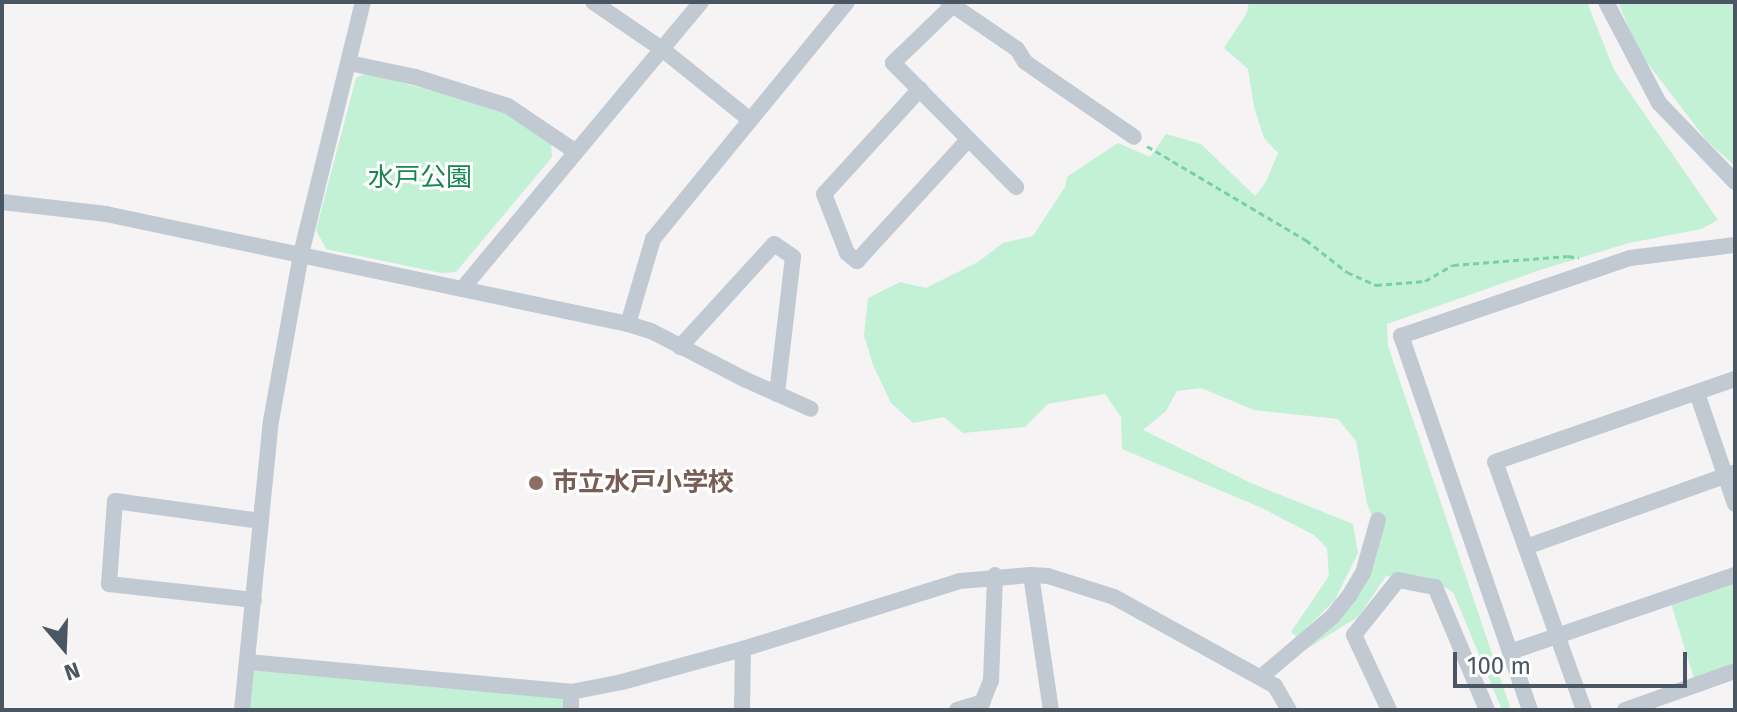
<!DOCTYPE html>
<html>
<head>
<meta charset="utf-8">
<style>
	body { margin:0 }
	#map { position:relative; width:1737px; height:712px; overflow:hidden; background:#f5f3f3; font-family:"Fira Sans","Noto Sans JP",sans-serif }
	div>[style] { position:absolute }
	.green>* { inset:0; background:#c3f1d5 }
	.path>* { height:3px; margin-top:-1.5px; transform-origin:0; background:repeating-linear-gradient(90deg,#7ad0a6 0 6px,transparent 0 10px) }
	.minor>* { height:16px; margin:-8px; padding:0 8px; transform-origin:8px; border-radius:8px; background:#c1cad2 }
	.dots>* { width:22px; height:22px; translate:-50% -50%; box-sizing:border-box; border:4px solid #fff; border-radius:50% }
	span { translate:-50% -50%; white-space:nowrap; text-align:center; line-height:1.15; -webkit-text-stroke:6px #fff; paint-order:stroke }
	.park-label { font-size:26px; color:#17864f }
	.education-label { font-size:26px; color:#785e54; font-weight:700 }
	.left { translate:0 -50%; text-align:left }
	.frame { position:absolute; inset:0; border:4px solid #4a5661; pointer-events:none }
	.north { position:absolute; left:24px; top:608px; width:80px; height:80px; -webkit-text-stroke:6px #fff; paint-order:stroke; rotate:161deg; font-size:22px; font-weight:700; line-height:32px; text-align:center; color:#4a5661 }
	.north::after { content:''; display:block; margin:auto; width:28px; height:36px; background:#4a5661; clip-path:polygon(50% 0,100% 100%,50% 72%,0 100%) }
	.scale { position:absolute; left:1453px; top:652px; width:234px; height:36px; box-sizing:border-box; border:4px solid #4a5661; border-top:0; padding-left:10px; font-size:24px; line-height:28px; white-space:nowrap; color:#4a5661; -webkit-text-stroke:6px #fff; paint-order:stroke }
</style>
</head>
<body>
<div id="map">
	<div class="green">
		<div style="clip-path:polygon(1249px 2px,1587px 2px,1614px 70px,1718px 220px,1701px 229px,1629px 243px,1540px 270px,1387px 324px,1388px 346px,1511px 710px,1502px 710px,1453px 592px,1434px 581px,1386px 576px,1359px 616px,1302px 652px,1346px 611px,1380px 533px,1367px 504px,1356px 441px,1338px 419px,1254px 410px,1201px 388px,1177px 391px,1166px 411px,1143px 430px,1251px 483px,1353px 524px,1358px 553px,1335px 600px,1297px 637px,1291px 632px,1329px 576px,1327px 548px,1314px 535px,1262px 508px,1122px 449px,1121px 417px,1105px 394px,1048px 404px,1025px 427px,963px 433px,944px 417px,913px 423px,891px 403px,873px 365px,864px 335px,868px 298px,900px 282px,926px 288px,978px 262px,1003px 243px,1033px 236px,1065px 187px,1067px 177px,1118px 143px,1150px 157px,1166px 134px,1201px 144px,1255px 196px,1266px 182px,1278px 153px,1264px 138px,1254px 107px,1248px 69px,1224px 48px,1247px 13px)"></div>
		<div style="clip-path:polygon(1618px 2px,1735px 2px,1735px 166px,1707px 141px,1639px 52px)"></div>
		<div style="clip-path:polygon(367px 73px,505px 111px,551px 143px,552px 157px,456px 272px,441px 273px,326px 249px,316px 230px,356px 78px)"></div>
		<div style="clip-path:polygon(1735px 575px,1735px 671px,1696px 685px,1669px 597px)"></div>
		<div style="clip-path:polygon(253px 668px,567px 695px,566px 710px,249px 710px)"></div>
	</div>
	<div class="path">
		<div style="left:1147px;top:146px;width:185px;rotate:30.6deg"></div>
		<div style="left:1306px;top:240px;width:52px;rotate:38deg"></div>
		<div style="left:1347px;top:272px;width:32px;rotate:24deg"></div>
		<div style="left:1376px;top:285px;width:49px;rotate:-4.7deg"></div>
		<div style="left:1425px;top:281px;width:32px;rotate:-30deg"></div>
		<div style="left:1453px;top:265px;width:115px;rotate:-4.5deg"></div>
		<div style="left:1568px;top:256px;width:11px;rotate:10deg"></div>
	</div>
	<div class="minor">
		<div style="left:593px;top:2px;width:83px;rotate:34.3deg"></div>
		<div style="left:662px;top:49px;width:112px;rotate:38.8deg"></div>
		<div style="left:948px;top:2px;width:83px;rotate:34.3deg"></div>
		<div style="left:1017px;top:49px;width:15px;rotate:58deg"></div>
		<div style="left:1025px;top:62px;width:132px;rotate:34.5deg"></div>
		<div style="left:1606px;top:2px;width:114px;rotate:62.3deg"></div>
		<div style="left:1659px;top:103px;width:110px;rotate:46.1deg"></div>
		<div style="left:952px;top:6px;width:82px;rotate:136deg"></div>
		<div style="left:893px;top:63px;width:175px;rotate:45.2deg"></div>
		<div style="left:349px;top:63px;width:67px;rotate:12deg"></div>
		<div style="left:415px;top:77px;width:97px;rotate:17.3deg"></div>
		<div style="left:508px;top:106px;width:82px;rotate:34.1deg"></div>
		<div style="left:920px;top:89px;width:142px;rotate:132.4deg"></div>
		<div style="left:824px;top:194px;width:63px;rotate:68.7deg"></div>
		<div style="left:847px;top:253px;width:13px;rotate:39deg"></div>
		<div style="left:857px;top:261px;width:164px;rotate:-47.5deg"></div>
		<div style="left:2px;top:202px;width:105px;rotate:6.6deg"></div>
		<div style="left:106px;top:214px;width:533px;rotate:11.9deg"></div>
		<div style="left:628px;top:324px;width:24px;rotate:17deg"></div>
		<div style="left:651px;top:331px;width:105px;rotate:27.3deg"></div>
		<div style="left:744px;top:379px;width:73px;rotate:24.1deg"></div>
		<div style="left:462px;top:289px;width:373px;rotate:-50.2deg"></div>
		<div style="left:628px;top:324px;width:89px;rotate:-73.6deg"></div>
		<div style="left:653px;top:239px;width:306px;rotate:-50.7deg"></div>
		<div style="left:680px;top:347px;width:139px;rotate:-47.6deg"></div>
		<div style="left:774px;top:244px;width:23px;rotate:34deg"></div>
		<div style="left:793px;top:257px;width:138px;rotate:96.7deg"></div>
		<div style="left:1697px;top:393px;width:117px;rotate:71.1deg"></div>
		<div style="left:1526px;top:547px;width:222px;rotate:-19.7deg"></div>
		<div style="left:1031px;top:575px;width:136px;rotate:81.6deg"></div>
		<div style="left:254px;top:600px;width:146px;rotate:-173.7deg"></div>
		<div style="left:109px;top:584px;width:83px;rotate:-85.9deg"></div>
		<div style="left:115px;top:501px;width:147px;rotate:7.8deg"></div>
		<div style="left:1510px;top:652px;width:238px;rotate:-18.9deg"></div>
		<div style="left:249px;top:662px;width:323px;rotate:5.3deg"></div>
		<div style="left:571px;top:692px;width:52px;rotate:-11.1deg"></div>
		<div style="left:622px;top:682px;width:125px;rotate:-15.3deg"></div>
		<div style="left:743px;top:649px;width:227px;rotate:-17.4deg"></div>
		<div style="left:960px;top:581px;width:71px;rotate:-4.8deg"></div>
		<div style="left:1031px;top:575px;width:17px;rotate:3deg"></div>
		<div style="left:1048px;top:576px;width:69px;rotate:17.7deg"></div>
		<div style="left:1114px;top:597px;width:184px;rotate:28.9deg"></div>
		<div style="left:1275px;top:686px;width:28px;rotate:60deg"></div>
		<div style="left:1261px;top:677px;width:93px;rotate:-40.2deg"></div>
		<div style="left:1332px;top:617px;width:27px;rotate:-51deg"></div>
		<div style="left:1349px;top:596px;width:27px;rotate:-59deg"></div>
		<div style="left:1363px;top:573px;width:55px;rotate:-74.2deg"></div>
		<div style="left:242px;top:710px;width:290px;rotate:-84.3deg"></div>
		<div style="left:271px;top:421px;width:170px;rotate:-79.8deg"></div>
		<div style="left:301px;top:254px;width:260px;rotate:-76.2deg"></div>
		<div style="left:571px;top:710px;width:18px;rotate:-90deg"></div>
		<div style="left:742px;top:710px;width:61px;rotate:-89.1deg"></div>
		<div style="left:957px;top:710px;width:27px;rotate:-17deg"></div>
		<div style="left:979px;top:710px;width:31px;rotate:-68deg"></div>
		<div style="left:991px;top:681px;width:106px;rotate:-87.8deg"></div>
		<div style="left:1389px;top:710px;width:83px;rotate:-115deg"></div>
		<div style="left:1354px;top:635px;width:70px;rotate:-51.3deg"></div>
		<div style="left:1398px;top:580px;width:38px;rotate:11deg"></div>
		<div style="left:1435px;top:587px;width:134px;rotate:67.1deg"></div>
		<div style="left:1530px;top:710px;width:396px;rotate:-109deg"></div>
		<div style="left:1401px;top:336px;width:242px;rotate:-18.8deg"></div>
		<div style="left:1630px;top:258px;width:106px;rotate:-7.1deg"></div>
		<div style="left:1584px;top:710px;width:263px;rotate:-109.7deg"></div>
		<div style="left:1495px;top:462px;width:254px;rotate:-19.1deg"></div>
		<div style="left:1625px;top:710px;width:117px;rotate:-19.5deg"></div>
	</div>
	<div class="dots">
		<div style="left:536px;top:483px;background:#8d6e63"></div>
	</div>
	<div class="park-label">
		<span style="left:420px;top:178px">水戸公園</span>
	</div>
	<div class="education-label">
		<span class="left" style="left:552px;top:483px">市立水戸小学校</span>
	</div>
	<div class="frame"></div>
	<div class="north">N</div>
	<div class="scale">100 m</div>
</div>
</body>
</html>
